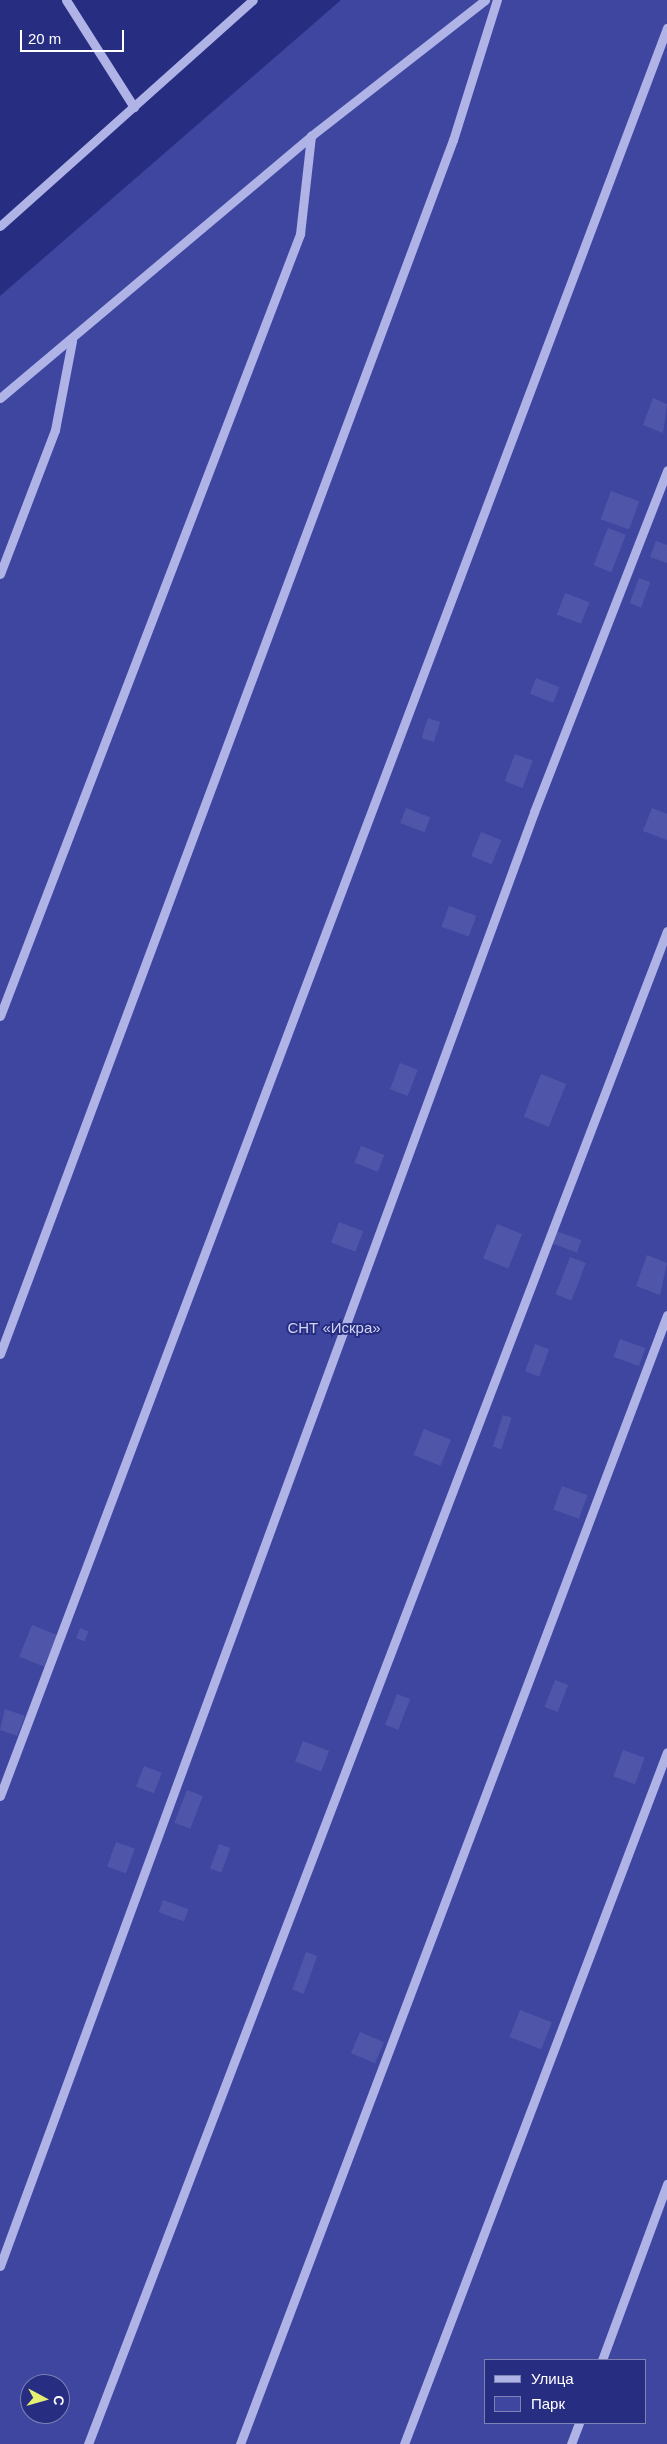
<!DOCTYPE html>
<html>
<head>
<meta charset="utf-8">
<style>
	body { margin:0 }
	#map { position:relative; width:667px; height:2444px; overflow:hidden; background:#272d81; font-family:Arial,sans-serif }
	div>[style] { position:absolute }
	.green>* { inset:0; background:#3e46a0 }
	.building>* { inset:0; background:#4f56aa; transform-origin:0 0 }
	.minor>* { height:9px; margin:-4.5px; padding:0 4.5px; transform-origin:4.5px; border-radius:4.5px; background:#afb3e6 }
	span { translate:-50% -50%; white-space:nowrap; text-align:center; line-height:1.15; -webkit-text-stroke:4px #272d81; paint-order:stroke }
	.park-label { font-size:15px; color:#d2d5f5 }
	.legend { position:absolute; left:484px; top:2359px; width:162px; height:65px; box-sizing:border-box; background:#272d81; border:1px solid #7d81b3; margin:0; padding:6px 9px; list-style:none; font-size:15px; color:#fff }
	.legend li { display:flex; align-items:center; gap:10px; height:25px }
	.legend b { width:25px; border:1px solid #7d81b3 }
	.north { position:absolute; left:20px; top:2374px; width:50px; height:50px; box-sizing:border-box; background:#272d81; border:1px solid #7d81b3; border-radius:50%; rotate:96deg; font-size:14px; font-weight:700; line-height:20px; text-align:center; color:#fff }
	.north::after { content:''; display:block; margin:auto; width:18px; height:22px; background:#e5ef74; clip-path:polygon(50% 0,100% 100%,50% 72%,0 100%) }
	.scale { position:absolute; left:20px; top:30px; width:104px; height:22px; box-sizing:border-box; border:2px solid #fff; border-top:0; padding-left:6px; font-size:15px; line-height:18px; white-space:nowrap; color:#fff; -webkit-text-stroke:4px #272d81; paint-order:stroke }
</style>
</head>
<body>
<div id="map">
	<div class="green">
		<div style="clip-path:polygon(evenodd,341px 0,667px 0,667px 2444px,0 2444px,0 296px,341px 0,486px 2360px,646px 2360px,646px 2423px,486px 2423px,486px 2360px,341px 0,30px 2384px,60px 2384px,60px 2414px,30px 2414px,30px 2384px)"></div>
	</div>
	<div class="building">
		<div style="clip-path:polygon(653px 398px,667px 404px,663px 433px,643px 425px)"></div>
		<div style="left:611px;top:491px;width:30px;height:30px;rotate:20deg"></div>
		<div style="left:608px;top:528px;width:19px;height:40px;rotate:21deg"></div>
		<div style="clip-path:polygon(656px 541px,667px 545px,667px 563px,650px 557px)"></div>
		<div style="left:639px;top:578px;width:12px;height:27px;rotate:20deg"></div>
		<div style="left:565px;top:593px;width:26px;height:23px;rotate:21deg"></div>
		<div style="left:536px;top:678px;width:25px;height:17px;rotate:21deg"></div>
		<div style="left:428px;top:718px;width:13px;height:21px;rotate:18deg"></div>
		<div style="left:515px;top:754px;width:19px;height:29px;rotate:21deg"></div>
		<div style="left:406px;top:808px;width:26px;height:16px;rotate:21deg"></div>
		<div style="clip-path:polygon(652px 808px,667px 814px,667px 840px,643px 831px)"></div>
		<div style="left:481px;top:832px;width:22px;height:26px;rotate:22deg"></div>
		<div style="left:449px;top:906px;width:29px;height:22px;rotate:20deg"></div>
		<div style="left:400px;top:1063px;width:19px;height:28px;rotate:21deg"></div>
		<div style="left:541px;top:1074px;width:27px;height:46px;rotate:22deg"></div>
		<div style="left:361px;top:1146px;width:25px;height:18px;rotate:21deg"></div>
		<div style="left:339px;top:1222px;width:26px;height:22px;rotate:21deg"></div>
		<div style="left:497px;top:1224px;width:27px;height:37px;rotate:22deg"></div>
		<div style="left:556px;top:1231px;width:27px;height:13px;rotate:20deg"></div>
		<div style="clip-path:polygon(647px 1255px,667px 1263px,660px 1295px,636px 1286px)"></div>
		<div style="left:570px;top:1257px;width:17px;height:40px;rotate:21deg"></div>
		<div style="left:620px;top:1339px;width:27px;height:19px;rotate:20deg"></div>
		<div style="left:535px;top:1344px;width:15px;height:29px;rotate:20deg"></div>
		<div style="left:503px;top:1415px;width:9px;height:33px;rotate:18deg"></div>
		<div style="left:424px;top:1429px;width:29px;height:28px;rotate:22deg"></div>
		<div style="left:562px;top:1486px;width:27px;height:25px;rotate:20deg"></div>
		<div style="left:32px;top:1625px;width:27px;height:34px;rotate:22deg"></div>
		<div style="left:80px;top:1628px;width:9px;height:11px;rotate:21deg"></div>
		<div style="left:555px;top:1680px;width:14px;height:29px;rotate:21deg"></div>
		<div style="left:397px;top:1694px;width:14px;height:33px;rotate:21deg"></div>
		<div style="clip-path:polygon(5px 1709px,25px 1716px,17px 1736px,0 1730px)"></div>
		<div style="left:303px;top:1741px;width:28px;height:22px;rotate:21deg"></div>
		<div style="left:623px;top:1750px;width:23px;height:28px;rotate:20deg"></div>
		<div style="left:144px;top:1766px;width:19px;height:22px;rotate:21deg"></div>
		<div style="left:187px;top:1790px;width:17px;height:35px;rotate:21deg"></div>
		<div style="left:116px;top:1842px;width:20px;height:26px;rotate:20deg"></div>
		<div style="left:219px;top:1844px;width:12px;height:26px;rotate:20deg"></div>
		<div style="left:163px;top:1900px;width:27px;height:13px;rotate:20deg"></div>
		<div style="left:306px;top:1952px;width:12px;height:40px;rotate:20deg"></div>
		<div style="left:520px;top:2010px;width:34px;height:29px;rotate:21deg"></div>
		<div style="left:360px;top:2032px;width:26px;height:23px;rotate:23deg"></div>
	</div>
	<div class="minor">
		<div style="left:66px;top:0;width:127px;rotate:57.6deg"></div>
		<div style="left:0;top:226px;width:339px;rotate:-41.8deg"></div>
		<div style="left:0;top:398px;width:407px;rotate:-40.1deg"></div>
		<div style="left:311px;top:136px;width:221px;rotate:-38deg"></div>
		<div style="left:0;top:574px;width:154px;rotate:-69.1deg"></div>
		<div style="left:55px;top:430px;width:91px;rotate:-79.2deg"></div>
		<div style="left:0;top:1016px;width:838px;rotate:-69.01deg"></div>
		<div style="left:300px;top:234px;width:99px;rotate:-83.6deg"></div>
		<div style="left:0;top:1354px;width:1296px;rotate:-69.54deg"></div>
		<div style="left:453px;top:140px;width:147px;rotate:-72.6deg"></div>
		<div style="left:0;top:1796px;width:1890px;rotate:-69.33deg"></div>
		<div style="left:0;top:2266px;width:1549px;rotate:-69.83deg"></div>
		<div style="left:534px;top:812px;width:367px;rotate:-68.7deg"></div>
		<div style="left:602px;top:2360px;width:188px;rotate:-69.7deg"></div>
		<div style="left:88px;top:2444px;width:1620px;rotate:-69.06deg"></div>
		<div style="left:240px;top:2444px;width:1207px;rotate:-69.28deg"></div>
		<div style="left:404px;top:2444px;width:740px;rotate:-69.19deg"></div>
		<div style="left:571px;top:2444px;width:22px;rotate:-69deg"></div>
	</div>
	<div class="park-label">
		<span style="left:334px;top:1328px">СНТ «Искра»</span>
	</div>
	<ul class="legend">
	<li><b style="height:6px;background:#afb3e6"></b>Улица</li>
	<li><b style="height:14px;background:#3e46a0"></b>Парк</li>
	</ul>
	<div class="north">С</div>
	<div class="scale">20 m</div>
</div>
</body>
</html>
